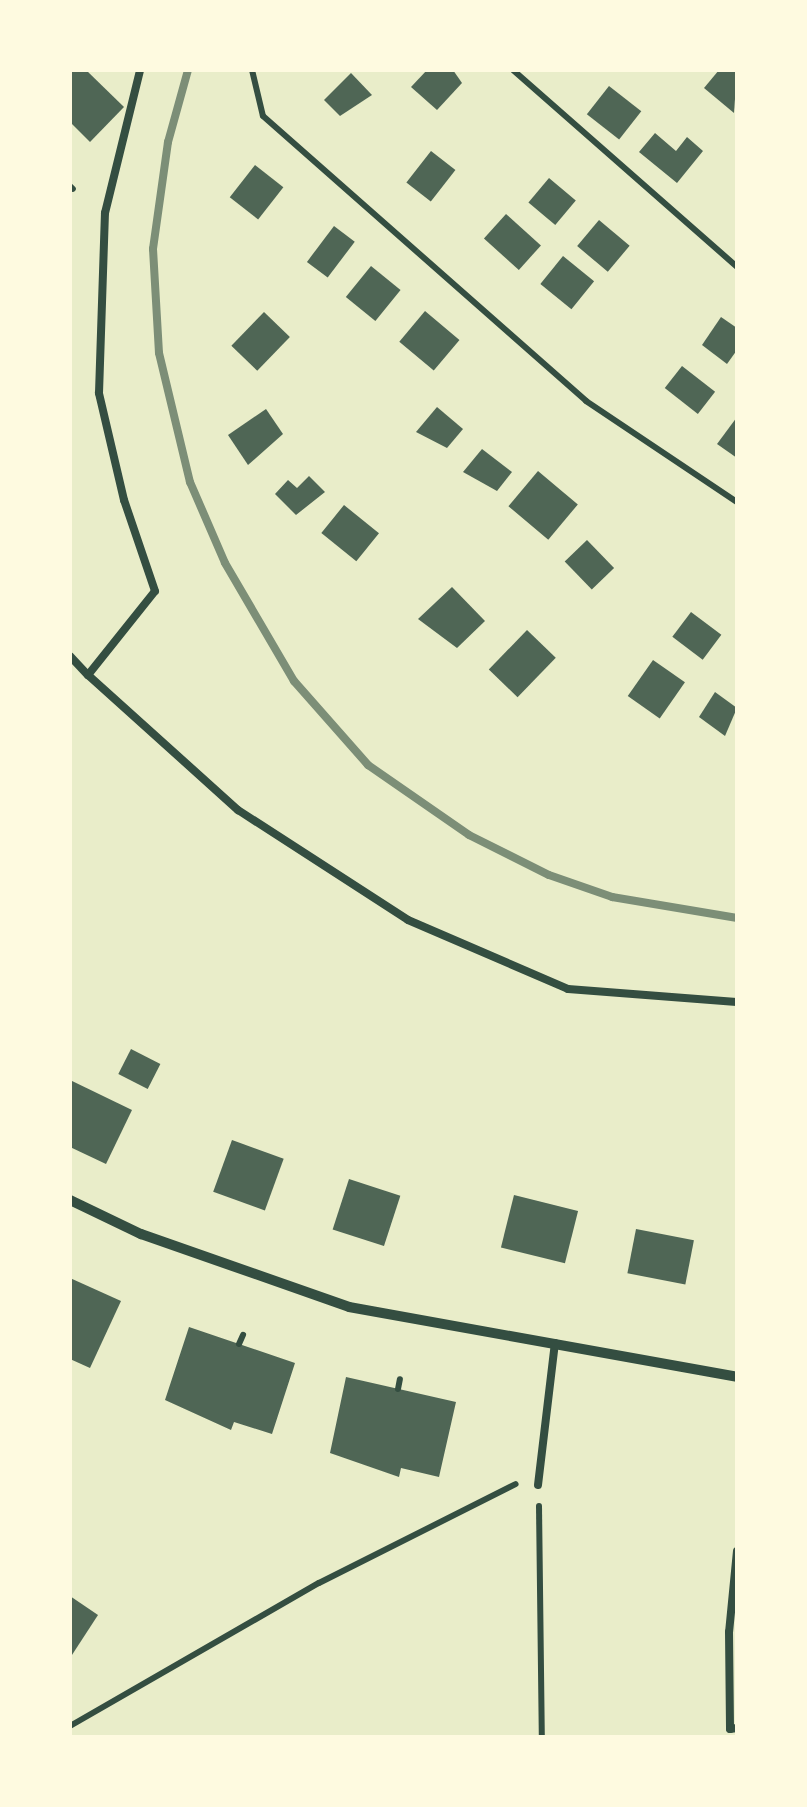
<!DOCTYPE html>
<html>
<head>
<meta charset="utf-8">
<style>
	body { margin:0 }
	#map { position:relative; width:807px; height:1807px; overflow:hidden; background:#e9edc9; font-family:"Nunito Sans",sans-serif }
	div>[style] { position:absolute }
	.building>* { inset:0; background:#4f6655; transform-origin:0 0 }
	.path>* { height:6px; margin:-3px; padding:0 3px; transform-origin:3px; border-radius:3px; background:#344e41 }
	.service>* { height:8px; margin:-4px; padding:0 4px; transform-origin:4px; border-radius:4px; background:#344e41 }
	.minor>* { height:10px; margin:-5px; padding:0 5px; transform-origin:5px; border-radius:5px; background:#344e41 }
	.rail>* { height:8px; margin:-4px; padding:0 4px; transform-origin:4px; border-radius:4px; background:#7c8e77 }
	span { translate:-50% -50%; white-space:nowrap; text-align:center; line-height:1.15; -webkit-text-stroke:9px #fefae0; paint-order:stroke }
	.frame { position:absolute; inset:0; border:72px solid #fefae0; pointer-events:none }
</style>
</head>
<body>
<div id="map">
	<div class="building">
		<div style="clip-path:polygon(70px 70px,86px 70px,124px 107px,90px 142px,70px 122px)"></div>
		<div style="clip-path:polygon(427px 70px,453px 70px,462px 83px,437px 110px,411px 87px)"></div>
		<div style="clip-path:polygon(719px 70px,737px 70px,734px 113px,704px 88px)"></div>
		<div style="clip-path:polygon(351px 73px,372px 95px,340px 116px,324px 100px)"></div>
		<div style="left:609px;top:86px;width:41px;height:36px;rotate:38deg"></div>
		<div style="clip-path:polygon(655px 133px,676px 151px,687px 137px,703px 151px,677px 183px,639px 152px)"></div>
		<div style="left:431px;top:151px;width:31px;height:40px;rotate:38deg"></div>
		<div style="left:255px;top:165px;width:36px;height:41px;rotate:38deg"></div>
		<div style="left:549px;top:178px;width:35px;height:32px;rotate:40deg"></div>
		<div style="left:506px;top:214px;width:47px;height:33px;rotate:42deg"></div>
		<div style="left:599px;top:220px;width:40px;height:34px;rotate:40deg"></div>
		<div style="left:334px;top:226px;width:26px;height:45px;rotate:37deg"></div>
		<div style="left:563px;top:256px;width:40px;height:36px;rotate:39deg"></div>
		<div style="left:371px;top:266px;width:38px;height:40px;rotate:39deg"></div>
		<div style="left:425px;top:311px;width:45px;height:40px;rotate:40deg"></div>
		<div style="left:264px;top:312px;width:36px;height:47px;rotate:44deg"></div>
		<div style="clip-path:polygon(721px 317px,737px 328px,737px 350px,727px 364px,702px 345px)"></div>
		<div style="left:682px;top:366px;width:42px;height:28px;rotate:38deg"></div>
		<div style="clip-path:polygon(437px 407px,463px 429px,447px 448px,416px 432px)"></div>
		<div style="clip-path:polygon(266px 409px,283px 434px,248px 465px,228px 435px)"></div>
		<div style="clip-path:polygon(737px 417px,737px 458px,717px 444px)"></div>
		<div style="clip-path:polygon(482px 449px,512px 472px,497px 491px,463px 472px)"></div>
		<div style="left:538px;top:471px;width:52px;height:46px;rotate:40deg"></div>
		<div style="clip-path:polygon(309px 476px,325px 492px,296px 515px,275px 494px,288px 480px,297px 488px)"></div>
		<div style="left:344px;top:505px;width:45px;height:36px;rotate:39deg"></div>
		<div style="left:587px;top:540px;width:39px;height:31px;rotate:46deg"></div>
		<div style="clip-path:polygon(452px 587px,485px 621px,457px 648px,418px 619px)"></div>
		<div style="left:691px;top:612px;width:38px;height:31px;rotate:37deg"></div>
		<div style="left:527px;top:630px;width:40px;height:55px;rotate:44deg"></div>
		<div style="left:653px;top:660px;width:39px;height:44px;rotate:35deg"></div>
		<div style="clip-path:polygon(715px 692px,737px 708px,725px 736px,699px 717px)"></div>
		<div style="left:131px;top:1049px;width:33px;height:28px;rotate:27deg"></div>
		<div style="clip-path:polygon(70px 1080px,132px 1110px,106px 1164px,70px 1147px)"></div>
		<div style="left:232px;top:1140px;width:55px;height:55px;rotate:20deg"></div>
		<div style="left:349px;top:1179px;width:54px;height:53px;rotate:18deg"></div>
		<div style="left:514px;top:1195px;width:66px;height:54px;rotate:14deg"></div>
		<div style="left:636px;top:1229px;width:59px;height:45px;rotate:11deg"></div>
		<div style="clip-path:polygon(70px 1278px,121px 1301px,90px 1368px,70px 1359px)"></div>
		<div style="clip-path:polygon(189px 1327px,295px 1363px,272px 1434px,234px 1422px,231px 1430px,165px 1400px)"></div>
		<div style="clip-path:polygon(346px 1377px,456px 1402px,439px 1477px,401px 1468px,399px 1477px,330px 1453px)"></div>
		<div style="clip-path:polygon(70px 1596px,98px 1615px,70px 1658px)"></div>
	</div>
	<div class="path">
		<div style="left:252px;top:70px;width:47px;rotate:76.6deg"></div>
		<div style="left:263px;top:116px;width:431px;rotate:41.4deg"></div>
		<div style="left:586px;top:401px;width:182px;rotate:33.8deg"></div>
		<div style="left:513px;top:70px;width:298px;rotate:41.3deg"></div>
		<div style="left:70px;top:186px;width:4px;rotate:45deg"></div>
		<div style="left:239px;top:1344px;width:10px;rotate:-66deg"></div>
		<div style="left:398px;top:1389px;width:10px;rotate:-79deg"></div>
		<div style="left:539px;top:1506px;width:231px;rotate:89.3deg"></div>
		<div style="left:70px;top:1726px;width:287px;rotate:-29.9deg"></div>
		<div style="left:319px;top:1583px;width:220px;rotate:-26.7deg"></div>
	</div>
	<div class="service">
		<div style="left:70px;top:656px;width:26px;rotate:47deg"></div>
		<div style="left:88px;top:675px;width:107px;rotate:-51.4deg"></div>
		<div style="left:155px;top:591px;width:96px;rotate:-108.8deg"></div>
		<div style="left:124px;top:500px;width:110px;rotate:-103.2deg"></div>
		<div style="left:99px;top:393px;width:180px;rotate:-88.1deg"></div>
		<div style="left:105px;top:213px;width:147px;rotate:-76.2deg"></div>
		<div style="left:88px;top:675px;width:202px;rotate:42deg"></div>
		<div style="left:238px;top:810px;width:202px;rotate:32.9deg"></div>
		<div style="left:408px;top:920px;width:174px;rotate:23.3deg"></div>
		<div style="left:568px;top:989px;width:169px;rotate:4.4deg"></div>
		<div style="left:538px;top:1485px;width:143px;rotate:-83.2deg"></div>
		<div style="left:737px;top:1551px;width:81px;rotate:95.6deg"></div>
		<div style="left:729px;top:1632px;width:97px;rotate:89.4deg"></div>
		<div style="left:730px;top:1729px;width:7px;rotate:-8deg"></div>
	</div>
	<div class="minor">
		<div style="left:70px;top:1200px;width:79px;rotate:25.6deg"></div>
		<div style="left:141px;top:1234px;width:220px;rotate:19.3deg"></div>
		<div style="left:349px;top:1307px;width:394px;rotate:10.2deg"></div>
	</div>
	<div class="rail">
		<div style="left:188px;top:70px;width:75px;rotate:105.5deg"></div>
		<div style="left:168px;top:142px;width:108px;rotate:98deg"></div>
		<div style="left:153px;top:249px;width:104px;rotate:86.7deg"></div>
		<div style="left:159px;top:353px;width:133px;rotate:76.5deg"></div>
		<div style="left:190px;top:482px;width:88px;rotate:66.6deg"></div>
		<div style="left:225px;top:563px;width:137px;rotate:59.7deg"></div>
		<div style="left:294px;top:681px;width:112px;rotate:48.6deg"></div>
		<div style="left:368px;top:765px;width:123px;rotate:34.7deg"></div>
		<div style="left:469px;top:835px;width:89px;rotate:26.6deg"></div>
		<div style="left:549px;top:875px;width:67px;rotate:19.2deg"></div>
		<div style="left:612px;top:897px;width:127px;rotate:9.5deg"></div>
	</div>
	<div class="frame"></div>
</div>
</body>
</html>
